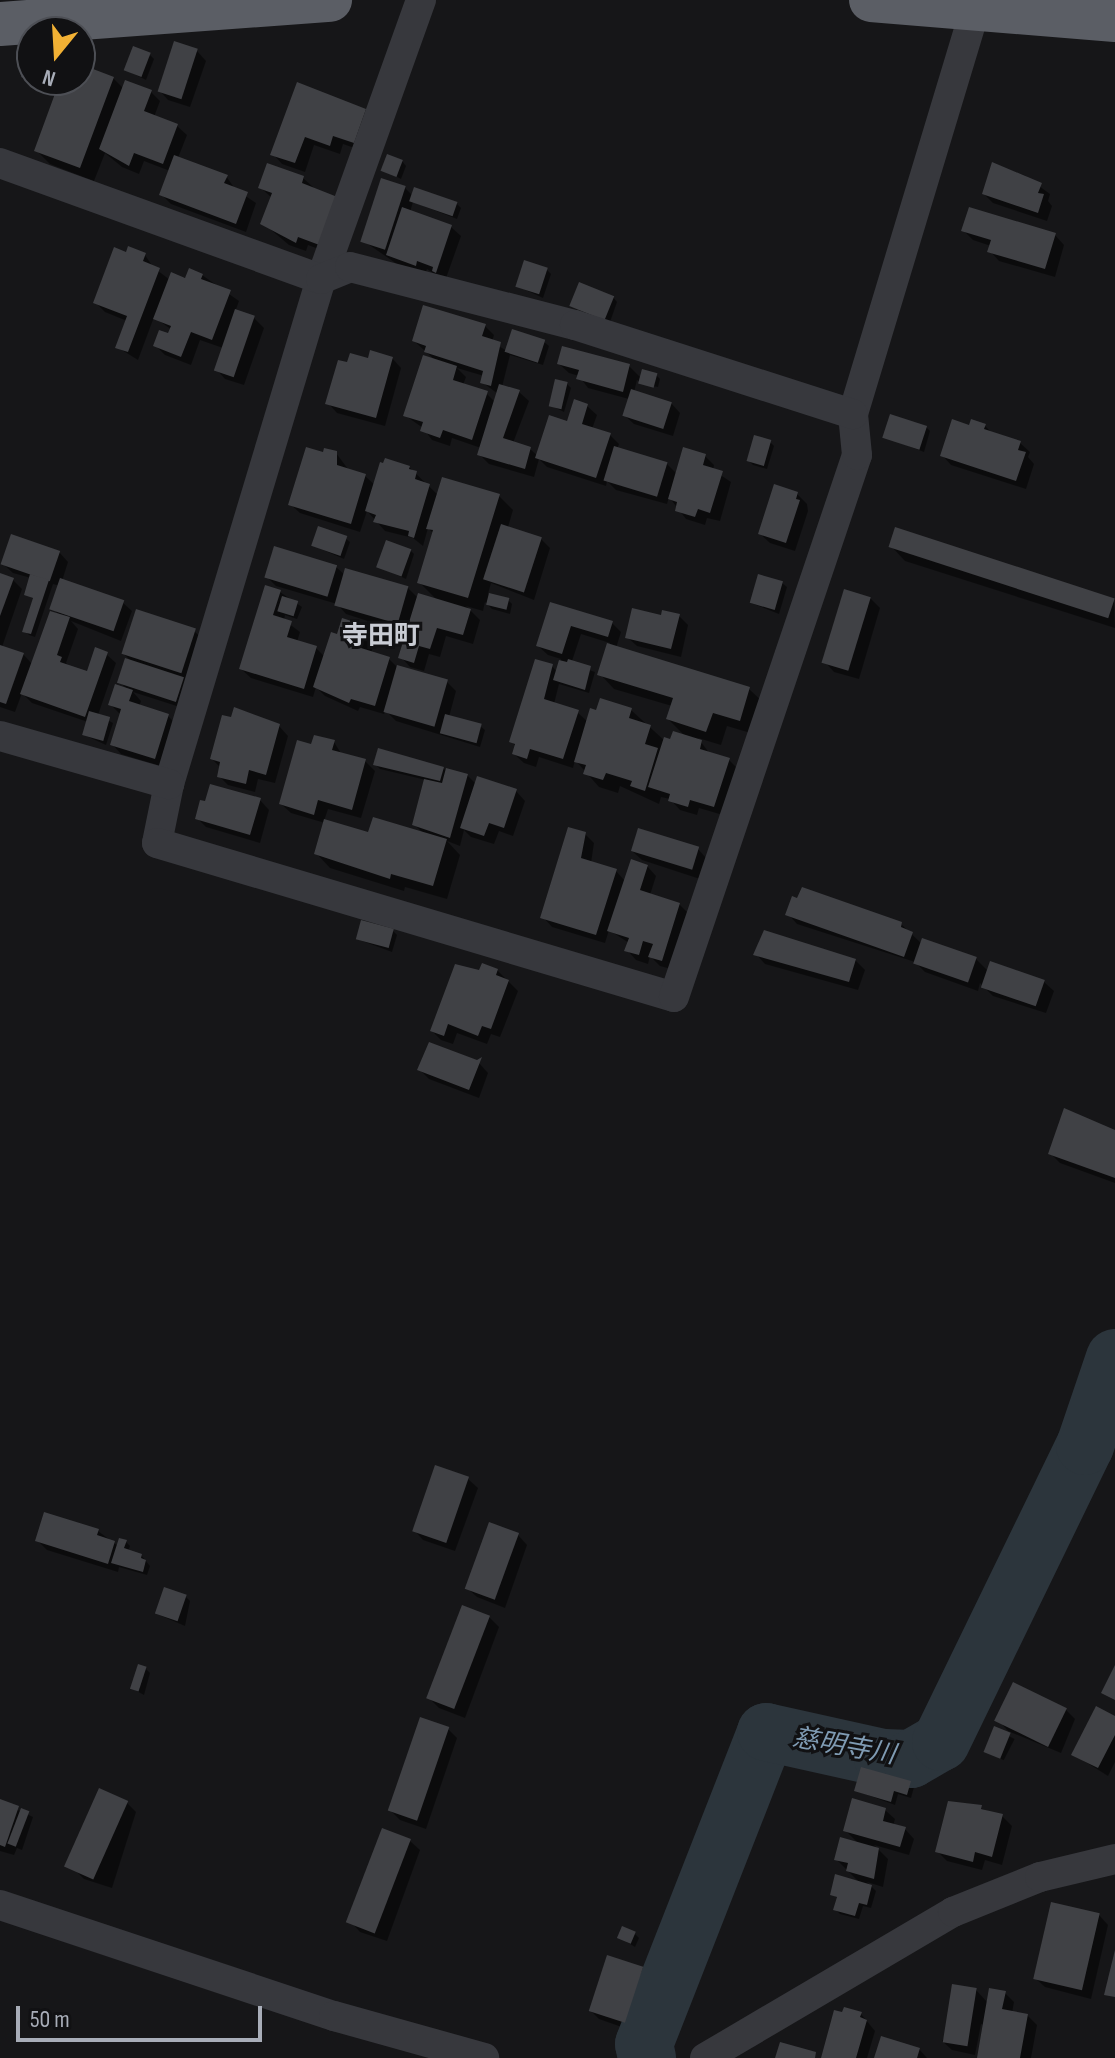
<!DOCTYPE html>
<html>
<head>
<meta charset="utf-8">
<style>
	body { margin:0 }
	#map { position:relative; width:1115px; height:2058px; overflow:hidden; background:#161618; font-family:"Sofia Sans Condensed","Noto Sans JP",sans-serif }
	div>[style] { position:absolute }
	.shadow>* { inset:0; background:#0007; transform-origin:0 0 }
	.river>* { height:58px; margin:-29px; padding:0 29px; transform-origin:29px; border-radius:29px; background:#2c353c }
	.building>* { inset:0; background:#404145; transform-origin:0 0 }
	.minor>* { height:30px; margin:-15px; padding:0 15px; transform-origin:15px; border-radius:15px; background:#37383d }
	.trunk>* { height:44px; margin:-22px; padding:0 22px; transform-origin:22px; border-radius:22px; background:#5b5e65 }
	span { translate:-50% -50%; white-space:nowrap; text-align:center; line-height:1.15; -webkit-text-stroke:6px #111113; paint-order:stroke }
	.neighbourhood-label { font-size:26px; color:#c9ccd4; font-weight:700 }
	.water-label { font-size:26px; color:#7f9bb3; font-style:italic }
	.north { position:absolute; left:16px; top:16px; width:80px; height:80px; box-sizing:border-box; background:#111113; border:2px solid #4d4f55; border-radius:50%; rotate:198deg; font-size:22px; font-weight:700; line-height:32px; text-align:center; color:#a8adb8 }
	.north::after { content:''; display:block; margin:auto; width:28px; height:36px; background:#f2b134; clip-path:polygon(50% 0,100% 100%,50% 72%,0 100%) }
	.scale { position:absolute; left:16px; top:2006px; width:246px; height:36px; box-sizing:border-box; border:4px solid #a8adb8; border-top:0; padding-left:10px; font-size:24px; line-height:28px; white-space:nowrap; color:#a8adb8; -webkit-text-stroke:6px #111113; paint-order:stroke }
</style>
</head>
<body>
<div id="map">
	<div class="shadow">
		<div style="clip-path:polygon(197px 51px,206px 61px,190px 107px,168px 100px,159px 90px)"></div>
		<div style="clip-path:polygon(150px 55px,154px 59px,146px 80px,126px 70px)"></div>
		<div style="clip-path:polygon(32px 56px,32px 80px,52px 80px,48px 89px,23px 77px)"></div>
		<div style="clip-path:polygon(80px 66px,113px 78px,124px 89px,151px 92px,160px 101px,154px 117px,177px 126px,187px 135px,178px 158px,226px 176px,235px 189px,256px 203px,246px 232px,171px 204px,162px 195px,170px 171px,144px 161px,139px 174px,122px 167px,105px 153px,94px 181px,50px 164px,36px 150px,62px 80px,80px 80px)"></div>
		<div style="clip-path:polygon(298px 84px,363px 151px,343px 144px,340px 154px,314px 145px,305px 172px,282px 164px,273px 154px)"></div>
		<div style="clip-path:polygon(402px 161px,406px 166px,401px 179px,384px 170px)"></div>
		<div style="clip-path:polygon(993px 165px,1024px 175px,1050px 194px,1048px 201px,1052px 206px,1047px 221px,993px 203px,984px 194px)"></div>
		<div style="clip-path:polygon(303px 178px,313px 187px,332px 254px,308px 245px,306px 251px,289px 245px,263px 223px,272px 198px,261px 188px)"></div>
		<div style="clip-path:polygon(405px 188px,413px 196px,457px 204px,461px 208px,457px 219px,413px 202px,410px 212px,451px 227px,461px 236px,445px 281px,427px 269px,425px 274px,397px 264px,362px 240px)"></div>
		<div style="clip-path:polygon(964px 231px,1055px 235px,1064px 245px,1055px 277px,999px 261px,990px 251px,991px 246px,973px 240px)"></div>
		<div style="clip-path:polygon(128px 254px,145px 255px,153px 267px,170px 280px,202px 275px,239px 301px,235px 312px,254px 318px,264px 328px,244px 385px,225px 379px,216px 369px,223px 348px,200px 340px,191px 365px,165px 355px,155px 345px,172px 330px,154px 317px,138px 360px,117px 347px,127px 321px,105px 312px,96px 303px)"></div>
		<div style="clip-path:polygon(547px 270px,551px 274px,543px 298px,517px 286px)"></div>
		<div style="clip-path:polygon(613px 297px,617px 302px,610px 322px,572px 306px)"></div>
		<div style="clip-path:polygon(evenodd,485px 326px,494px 335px,492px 342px,507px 351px,544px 342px,549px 346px,543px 365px,510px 355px,502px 387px,519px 392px,529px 401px,513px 443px,530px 449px,538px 456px,587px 406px,597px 415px,592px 429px,610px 435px,619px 444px,617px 449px,667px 464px,677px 474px,705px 456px,714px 465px,713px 470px,731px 482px,720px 521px,707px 518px,705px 525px,686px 519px,669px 497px,667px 504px,616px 490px,607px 481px,606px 486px,547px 467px,539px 459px,534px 477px,489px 464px,479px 454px,481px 448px,452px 438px,450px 446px,432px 440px,423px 428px,406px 416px,435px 360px,414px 341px,485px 326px,457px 368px,484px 376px,482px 382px,498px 394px,495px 402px,486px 393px,463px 385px,466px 377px,457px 368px)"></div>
		<div style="clip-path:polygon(392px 358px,401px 368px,385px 426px,337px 413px,328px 403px,349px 365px)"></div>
		<div style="clip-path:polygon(559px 364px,629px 366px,641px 378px,656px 375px,660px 379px,658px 387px,642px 384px,637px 380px,634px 392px,671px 403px,680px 413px,673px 436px,634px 424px,624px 415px,629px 399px,588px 388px,579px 376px,569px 373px)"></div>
		<div style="clip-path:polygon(567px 384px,571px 388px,564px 412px,550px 405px)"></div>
		<div style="clip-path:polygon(985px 426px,993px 434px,1020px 443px,1030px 452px,1028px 457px,1034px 464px,1026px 489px,951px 465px,942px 455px)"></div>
		<div style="clip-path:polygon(926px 427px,930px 431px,924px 452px,885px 437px)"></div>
		<div style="clip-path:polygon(770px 442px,774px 446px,767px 469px,753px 465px,749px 461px)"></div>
		<div style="clip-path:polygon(336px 453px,348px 469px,365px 476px,375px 485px,409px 467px,438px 495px,498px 495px,513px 510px,508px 527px,541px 539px,550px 548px,534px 600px,491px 583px,488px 594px,508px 600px,512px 604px,510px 614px,492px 609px,485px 602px,483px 611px,466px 606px,480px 620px,473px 644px,446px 636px,440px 657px,429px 654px,424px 671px,410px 667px,401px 657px,408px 634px,346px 614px,337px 604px,276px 586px,267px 577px,336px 567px,345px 575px,408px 588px,418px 598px,438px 601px,420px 583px,434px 534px,428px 528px,423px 546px,413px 538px,385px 531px,367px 511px,360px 532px,300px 513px,290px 504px,324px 455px)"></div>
		<div style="clip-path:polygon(797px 494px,807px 504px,808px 511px,795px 551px,770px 543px,760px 534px)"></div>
		<div style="clip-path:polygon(345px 538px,350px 542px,344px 559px,314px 546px)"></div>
		<div style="clip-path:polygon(891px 546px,1114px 599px,1115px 628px,905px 561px)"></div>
		<div style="clip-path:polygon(410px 550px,414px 554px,406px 579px,379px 567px)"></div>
		<div style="clip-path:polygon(59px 552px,68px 562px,62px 581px,122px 602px,132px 611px,121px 641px,71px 621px,78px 629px,66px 663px,70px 667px,88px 674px,106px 654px,116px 663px,98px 715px,113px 723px,106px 745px,84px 735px,88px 722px,32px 703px,22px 693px,15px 712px,0 707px,0 575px,13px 580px,22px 589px,2px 647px,23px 654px,33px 665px,61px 616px,52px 608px,60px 586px,53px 584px,35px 637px,29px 635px,25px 631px,35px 600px,26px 594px,31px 578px,13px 573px,3px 564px)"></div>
		<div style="clip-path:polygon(782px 583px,787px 587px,779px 614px,751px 603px)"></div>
		<div style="clip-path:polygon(280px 592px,302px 607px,297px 619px,285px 615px,284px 620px,300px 632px,297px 642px,316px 648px,325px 657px,338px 636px,366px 628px,376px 638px,371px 653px,389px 659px,397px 667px,447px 682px,456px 691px,449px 717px,480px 726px,485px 730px,480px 747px,396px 721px,386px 711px,384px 714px,360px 707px,358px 711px,325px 696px,316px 687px,313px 697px,251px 678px,241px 669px)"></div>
		<div style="clip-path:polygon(870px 598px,880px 608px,859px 679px,834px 672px,825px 662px)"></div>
		<div style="clip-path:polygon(evenodd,551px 605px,612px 623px,621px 632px,616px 648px,749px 689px,764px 703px,754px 734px,727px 726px,721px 745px,698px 738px,710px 754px,729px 760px,738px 769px,723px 815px,699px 808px,697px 815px,680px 810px,670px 799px,661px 797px,659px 804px,620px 786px,618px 793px,599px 787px,575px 760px,573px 768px,539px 757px,536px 767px,524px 763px,514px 754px,516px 747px,512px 742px,552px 666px,557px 672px,561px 659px,548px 655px,538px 646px,551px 605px,581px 634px,610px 643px,600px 674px,614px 689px,672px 706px,668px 719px,686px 737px,665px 741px,631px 710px,588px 722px,577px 712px,554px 704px,559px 684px,589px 693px,595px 672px,571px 664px,581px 634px)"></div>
		<div style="clip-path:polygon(679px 616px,688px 625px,681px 657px,637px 646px,627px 637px,662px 618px)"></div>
		<div style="clip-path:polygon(194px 631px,204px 640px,190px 682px,185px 680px,193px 688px,186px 709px,133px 692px,141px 701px,139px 707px,168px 716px,177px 725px,164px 767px,121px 754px,112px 744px,120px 714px,110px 704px,129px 691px,120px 682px,133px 663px,124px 654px)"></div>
		<div style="clip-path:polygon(232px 720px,279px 726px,288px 736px,275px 783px,258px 779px,255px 792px,228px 785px,219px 776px,221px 768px,212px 759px)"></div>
		<div style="clip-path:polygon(334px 742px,342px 755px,365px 761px,375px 771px,361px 818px,328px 809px,324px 821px,370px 835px,424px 834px,414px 824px,426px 780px,380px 769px,376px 765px,443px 769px,467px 775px,476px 784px,516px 791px,525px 801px,513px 836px,499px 831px,494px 844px,471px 837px,464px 830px,460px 846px,447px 841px,460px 855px,447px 899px,405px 887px,404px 891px,330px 868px,316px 853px,325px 823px,291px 813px,281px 804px,313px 747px)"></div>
		<div style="clip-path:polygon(260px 800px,269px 810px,260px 843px,206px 827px,197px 818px)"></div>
		<div style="clip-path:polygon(585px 834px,594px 843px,591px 863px,616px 871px,625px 881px,647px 866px,656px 876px,650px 895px,679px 904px,689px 914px,671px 969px,660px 966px,650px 956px,648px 964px,636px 960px,627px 950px,629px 943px,609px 930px,605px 943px,552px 927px,543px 917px)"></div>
		<div style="clip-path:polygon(698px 849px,707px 859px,700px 879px,642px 860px,632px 851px)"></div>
		<div style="clip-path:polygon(788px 914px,901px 924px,922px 944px,976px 959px,989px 972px,1044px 982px,1054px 991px,1046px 1013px,993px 996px,980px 983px,978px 991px,925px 972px,915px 962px,797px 924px)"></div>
		<div style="clip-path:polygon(393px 931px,397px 935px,392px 952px,357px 939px)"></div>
		<div style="clip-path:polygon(764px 932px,855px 960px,865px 970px,858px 990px,765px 964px,756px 954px)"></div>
		<div style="clip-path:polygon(497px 970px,518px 991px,500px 1037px,491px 1034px,487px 1044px,457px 1033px,453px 1044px,441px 1040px,432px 1031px,481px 972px)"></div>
		<div style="clip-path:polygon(479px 1063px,488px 1073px,479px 1098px,429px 1079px,420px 1070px)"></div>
		<div style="clip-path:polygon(1066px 1111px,1115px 1132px,1115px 1183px,1060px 1163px,1050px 1153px)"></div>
		<div style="clip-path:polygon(436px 1467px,468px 1479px,478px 1488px,455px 1551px,423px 1540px,414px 1530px)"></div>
		<div style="clip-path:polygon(98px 1531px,118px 1546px,126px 1542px,130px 1546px,128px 1551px,141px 1555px,150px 1566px,147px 1575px,119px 1567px,118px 1572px,47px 1550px,37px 1540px)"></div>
		<div style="clip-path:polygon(518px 1535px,527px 1545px,505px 1608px,477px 1597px,467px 1588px)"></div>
		<div style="clip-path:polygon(186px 1597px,190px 1601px,185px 1626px,157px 1614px)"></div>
		<div style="clip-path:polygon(489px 1617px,499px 1627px,465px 1718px,439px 1708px,430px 1699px)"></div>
		<div style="clip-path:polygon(146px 1669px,150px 1673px,144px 1695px,133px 1689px)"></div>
		<div style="clip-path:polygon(1066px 1710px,1075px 1719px,1061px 1753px,1008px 1731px,999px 1721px)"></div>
		<div style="clip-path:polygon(1115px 1718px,1115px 1762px,1108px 1776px,1073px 1754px)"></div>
		<div style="clip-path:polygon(448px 1729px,457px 1738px,426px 1829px,400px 1820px,390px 1810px)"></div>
		<div style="left:995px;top:1729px;width:22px;height:24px;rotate:27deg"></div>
		<div style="clip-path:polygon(910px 1783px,914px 1787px,911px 1798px,898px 1794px,895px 1805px,857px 1791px)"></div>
		<div style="clip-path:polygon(0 1802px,33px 1817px,22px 1850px,17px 1848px,14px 1855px,0 1851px)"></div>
		<div style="clip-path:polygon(127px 1803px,136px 1812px,112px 1888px,84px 1879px,74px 1869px)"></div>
		<div style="clip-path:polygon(966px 1803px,1002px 1816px,1012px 1826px,1002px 1865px,985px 1860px,982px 1870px,947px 1861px,937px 1851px)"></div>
		<div style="clip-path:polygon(885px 1810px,895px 1819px,893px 1826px,905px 1829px,914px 1839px,909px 1855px,874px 1845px,888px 1859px,883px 1887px,867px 1882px,876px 1891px,871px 1908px,863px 1906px,859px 1919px,840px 1914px,836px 1910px,839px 1899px,832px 1894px,861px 1884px,836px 1859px,859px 1844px,845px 1830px)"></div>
		<div style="clip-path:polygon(410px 1841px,420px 1850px,387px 1941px,360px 1932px,351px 1922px)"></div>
		<div style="clip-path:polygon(1099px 1915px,1108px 1925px,1091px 1999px,1045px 1987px,1035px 1978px)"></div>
		<div style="clip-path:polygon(635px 1934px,639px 1938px,635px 1947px,619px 1937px)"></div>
		<div style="clip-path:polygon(642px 1969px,651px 1978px,633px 2031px,599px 2019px,590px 2010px)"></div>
		<div style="clip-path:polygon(976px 1990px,988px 2003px,1005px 1993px,1014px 2002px,1012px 2013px,1027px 2015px,1037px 2025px,1031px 2058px,979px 2058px,984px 2025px,981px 2024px,975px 2055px,952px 2050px,942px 2041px)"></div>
		<div style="clip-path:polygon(861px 2014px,875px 2031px,867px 2058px,823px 2058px)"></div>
		<div style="clip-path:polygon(919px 2049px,927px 2058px,876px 2058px)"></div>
	</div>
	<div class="river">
		<div style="left:647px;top:2058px;width:14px;rotate:-102deg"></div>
		<div style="left:644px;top:2044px;width:335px;rotate:-68.6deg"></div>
		<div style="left:766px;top:1732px;width:120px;rotate:12.5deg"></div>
		<div style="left:883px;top:1758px;width:28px;rotate:2deg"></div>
		<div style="left:911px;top:1759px;width:34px;rotate:-30deg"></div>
		<div style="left:941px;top:1742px;width:329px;rotate:-64.1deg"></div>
		<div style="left:1085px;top:1446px;width:93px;rotate:-71.2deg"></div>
	</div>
	<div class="building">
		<div style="left:174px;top:41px;width:25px;height:53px;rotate:18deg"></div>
		<div style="left:133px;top:46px;width:19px;height:26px;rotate:21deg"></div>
		<div style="clip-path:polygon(32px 51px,32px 80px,47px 80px,44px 86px,21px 77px)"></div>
		<div style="clip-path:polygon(80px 64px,114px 77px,80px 168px,34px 151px,60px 80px,80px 80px)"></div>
		<div style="clip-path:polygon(125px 80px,152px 90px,144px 111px,178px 124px,163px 164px,134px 153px,129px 166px,99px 149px)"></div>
		<div style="clip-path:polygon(297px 82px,366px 109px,354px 143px,333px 136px,330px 146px,305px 137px,295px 163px,270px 155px)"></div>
		<div style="left:387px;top:154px;width:17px;height:18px;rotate:21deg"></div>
		<div style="clip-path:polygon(174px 155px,228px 175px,224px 183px,248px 192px,236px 224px,159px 195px)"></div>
		<div style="clip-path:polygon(992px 162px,1042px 183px,1038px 193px,1044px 194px,1038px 213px,982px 194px)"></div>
		<div style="clip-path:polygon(267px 163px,304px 176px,302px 183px,340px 198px,322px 246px,298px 237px,296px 243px,260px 224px,272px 193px,258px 188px)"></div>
		<div style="left:381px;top:178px;width:26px;height:67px;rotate:18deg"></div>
		<div style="left:414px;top:187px;width:46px;height:15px;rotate:19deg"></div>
		<div style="clip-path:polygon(402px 207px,452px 225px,436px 273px,432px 271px,433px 267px,417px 261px,416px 266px,386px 255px)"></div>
		<div style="clip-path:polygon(969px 207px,1056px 233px,1045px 269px,987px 252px,991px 240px,961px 231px)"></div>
		<div style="clip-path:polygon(128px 246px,146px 253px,143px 261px,160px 268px,128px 352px,115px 348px,127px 316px,93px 303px,114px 247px,126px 252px)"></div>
		<div style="left:524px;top:260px;width:25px;height:28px;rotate:18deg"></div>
		<div style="clip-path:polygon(189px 268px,203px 274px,201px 279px,231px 290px,212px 340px,191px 332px,181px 357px,153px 346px,159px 330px,168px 333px,171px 326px,153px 319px,171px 272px,185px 278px)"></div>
		<div style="left:579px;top:282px;width:38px;height:26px;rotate:22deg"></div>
		<div style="clip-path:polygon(423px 305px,486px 324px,482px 336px,501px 342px,491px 386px,480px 383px,483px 371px,424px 352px,426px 346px,412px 341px)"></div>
		<div style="left:235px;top:309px;width:21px;height:65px;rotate:19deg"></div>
		<div style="left:512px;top:329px;width:35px;height:24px;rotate:18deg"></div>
		<div style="clip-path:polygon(562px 346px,630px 364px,623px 392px,576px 379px,579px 370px,557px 364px)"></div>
		<div style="clip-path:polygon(370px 350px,393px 357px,376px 418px,325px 404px,338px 360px,347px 362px,350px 353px,368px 358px)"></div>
		<div style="clip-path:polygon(423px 355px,457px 366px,453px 380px,488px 391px,472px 440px,443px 430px,440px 438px,420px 431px,423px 422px,403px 416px)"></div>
		<div style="left:642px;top:369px;width:16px;height:15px;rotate:15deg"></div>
		<div style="left:555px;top:379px;width:13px;height:28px;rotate:13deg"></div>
		<div style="clip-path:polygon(499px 384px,520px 390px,503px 438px,531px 447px,525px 469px,477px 455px)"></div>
		<div style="left:631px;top:389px;width:43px;height:28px;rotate:18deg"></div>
		<div style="clip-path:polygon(574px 399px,588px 404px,582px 424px,611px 433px,596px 478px,535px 458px,549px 415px,567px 421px)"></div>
		<div style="left:890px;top:414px;width:39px;height:25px;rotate:18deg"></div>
		<div style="clip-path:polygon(952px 419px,969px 425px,971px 419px,986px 424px,984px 429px,1021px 441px,1018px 450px,1026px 452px,1016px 481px,940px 456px)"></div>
		<div style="left:754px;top:435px;width:18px;height:27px;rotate:16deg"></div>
		<div style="left:614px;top:446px;width:56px;height:36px;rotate:17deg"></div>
		<div style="clip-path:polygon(306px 447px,323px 452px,324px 448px,337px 451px,337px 465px,366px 474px,351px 524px,288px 505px)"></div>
		<div style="clip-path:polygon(683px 447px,706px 454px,703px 465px,723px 471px,710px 513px,698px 509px,695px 517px,675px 511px,677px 502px,668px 499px)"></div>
		<div style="clip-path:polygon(385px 458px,410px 466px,409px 469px,417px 471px,415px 479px,430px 484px,414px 538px,408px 536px,409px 531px,373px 522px,376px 515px,365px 511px,380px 462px,383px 463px)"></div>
		<div style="clip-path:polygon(442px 477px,500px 494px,468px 598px,417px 583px,433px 530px,426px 529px)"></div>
		<div style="clip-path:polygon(774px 484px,798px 492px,796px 499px,800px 500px,786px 543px,758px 534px)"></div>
		<div style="left:501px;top:524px;width:43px;height:58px;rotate:18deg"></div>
		<div style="left:318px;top:526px;width:31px;height:21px;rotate:19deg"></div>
		<div style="left:895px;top:527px;width:231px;height:21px;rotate:18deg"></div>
		<div style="left:11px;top:534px;width:52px;height:32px;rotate:19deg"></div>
		<div style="left:386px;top:540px;width:27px;height:29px;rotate:20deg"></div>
		<div style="left:274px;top:546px;width:66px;height:33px;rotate:17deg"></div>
		<div style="left:345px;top:568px;width:66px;height:39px;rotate:16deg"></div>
		<div style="clip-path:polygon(0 573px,14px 578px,0 616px)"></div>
		<div style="clip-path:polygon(30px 574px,49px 580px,31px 634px,22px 632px,33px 598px,24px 595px)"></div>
		<div style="left:758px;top:574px;width:26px;height:30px;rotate:16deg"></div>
		<div style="left:60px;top:578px;width:68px;height:33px;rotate:19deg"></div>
		<div style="clip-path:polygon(265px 585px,281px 590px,273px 615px,292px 621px,287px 637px,317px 646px,304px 689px,239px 669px)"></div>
		<div style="left:844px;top:589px;width:28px;height:77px;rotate:17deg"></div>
		<div style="clip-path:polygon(418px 593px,471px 609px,463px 635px,437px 628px,430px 649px,419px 646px,414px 663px,398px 658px)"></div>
		<div style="left:489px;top:593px;width:21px;height:12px;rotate:14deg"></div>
		<div style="left:282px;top:596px;width:17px;height:16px;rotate:17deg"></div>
		<div style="clip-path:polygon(550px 602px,613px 621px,608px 637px,571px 626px,562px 654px,536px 646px)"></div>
		<div style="clip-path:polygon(632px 608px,661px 615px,662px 610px,680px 614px,671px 649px,625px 638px)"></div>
		<div style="left:136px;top:609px;width:63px;height:47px;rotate:18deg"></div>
		<div style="clip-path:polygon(50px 611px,70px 617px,57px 655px,62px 657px,60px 662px,87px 671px,95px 647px,108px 652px,85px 717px,20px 694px)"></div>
		<div style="clip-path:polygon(342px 618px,367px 626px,361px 648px,390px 657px,375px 706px,351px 699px,349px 703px,313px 687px,331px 632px,337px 634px)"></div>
		<div style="clip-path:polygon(607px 643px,750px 687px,740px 721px,713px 713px,706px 732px,666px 719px,673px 698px,597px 675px)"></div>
		<div style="clip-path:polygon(0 645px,24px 653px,6px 704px,0 702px)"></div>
		<div style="left:125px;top:658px;width:62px;height:26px;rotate:18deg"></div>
		<div style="clip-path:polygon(535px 659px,553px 664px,544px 699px,579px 710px,563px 759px,530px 749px,527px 759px,512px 754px,515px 744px,509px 742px)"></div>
		<div style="clip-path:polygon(568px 659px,591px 666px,585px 690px,553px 680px,559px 660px,567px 662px)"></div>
		<div style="left:397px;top:665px;width:53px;height:49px;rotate:16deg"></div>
		<div style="clip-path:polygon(115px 684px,133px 690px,129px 701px,169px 714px,155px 759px,110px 745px,121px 709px,108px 705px)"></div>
		<div style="clip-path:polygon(600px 698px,632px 708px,629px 718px,651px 725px,645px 744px,658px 748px,645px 791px,630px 786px,632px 781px,606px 773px,603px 780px,583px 774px,586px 765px,574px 762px,590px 708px,596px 710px)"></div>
		<div style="clip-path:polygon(234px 707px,280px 724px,266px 775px,249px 770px,246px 784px,217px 777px,220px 762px,210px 759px,222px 715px,231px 717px)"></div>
		<div style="left:89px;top:711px;width:22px;height:25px;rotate:16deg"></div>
		<div style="left:445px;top:714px;width:38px;height:20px;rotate:15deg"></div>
		<div style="clip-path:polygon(673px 731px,702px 740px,700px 749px,730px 758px,714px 807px,690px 800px,688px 807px,668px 801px,670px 794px,648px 787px,664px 737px,670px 739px)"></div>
		<div style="clip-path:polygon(314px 735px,335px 740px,332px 750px,366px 759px,352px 810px,318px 800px,314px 815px,279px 804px,297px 740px,311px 744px)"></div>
		<div style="clip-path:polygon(378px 748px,444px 767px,440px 781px,373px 765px)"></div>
		<div style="clip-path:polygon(446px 768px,468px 774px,450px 838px,412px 825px,424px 779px,442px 783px)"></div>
		<div style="clip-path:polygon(477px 776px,517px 789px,504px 828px,489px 823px,484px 836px,460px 828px)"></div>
		<div style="clip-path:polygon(210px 784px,261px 798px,250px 835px,195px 819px,200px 800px,205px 801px)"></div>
		<div style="clip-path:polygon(373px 817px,447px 839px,433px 886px,391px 874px,390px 879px,314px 854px,324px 819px,368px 832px)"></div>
		<div style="clip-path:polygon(568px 827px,586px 832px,581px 858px,617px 869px,596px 935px,540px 918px)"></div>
		<div style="left:638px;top:828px;width:64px;height:24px;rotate:17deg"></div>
		<div style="clip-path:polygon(631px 859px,648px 865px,640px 890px,680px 903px,662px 961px,648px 957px,653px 944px,643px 941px,639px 955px,624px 951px,629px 938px,607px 931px)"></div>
		<div style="clip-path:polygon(802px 887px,902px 922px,901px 927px,913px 932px,904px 957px,785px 915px,792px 896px,797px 898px)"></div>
		<div style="left:361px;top:920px;width:34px;height:20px;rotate:15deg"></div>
		<div style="clip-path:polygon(764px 930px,856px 959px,849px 982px,753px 955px)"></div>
		<div style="left:922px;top:938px;width:58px;height:27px;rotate:19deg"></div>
		<div style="left:990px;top:961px;width:58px;height:28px;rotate:19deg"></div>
		<div style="clip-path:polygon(482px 963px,498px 969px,496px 975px,509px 980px,491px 1029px,482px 1026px,478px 1036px,448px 1024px,444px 1036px,430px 1031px,455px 964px,479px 970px)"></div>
		<div style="clip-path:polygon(429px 1042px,477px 1060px,482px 1057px,469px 1090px,417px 1070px)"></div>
		<div style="clip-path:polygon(1064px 1108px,1115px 1130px,1115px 1178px,1048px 1154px)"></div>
		<div style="left:435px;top:1465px;width:36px;height:70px;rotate:19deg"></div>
		<div style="clip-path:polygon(44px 1512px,99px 1529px,97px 1535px,115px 1541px,108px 1564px,35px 1541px)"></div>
		<div style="left:489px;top:1522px;width:32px;height:71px;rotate:20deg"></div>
		<div style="clip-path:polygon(119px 1538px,127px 1540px,124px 1548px,142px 1554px,141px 1558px,146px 1560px,143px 1572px,111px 1563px)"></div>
		<div style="left:164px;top:1587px;width:24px;height:28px;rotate:19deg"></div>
		<div style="left:462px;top:1605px;width:30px;height:100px;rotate:21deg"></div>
		<div style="left:138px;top:1664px;width:9px;height:26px;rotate:18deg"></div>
		<div style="clip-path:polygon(1115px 1665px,1115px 1700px,1101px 1693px)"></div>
		<div style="left:1013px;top:1682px;width:60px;height:43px;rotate:26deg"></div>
		<div style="clip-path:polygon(1096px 1706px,1115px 1716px,1115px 1735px,1098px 1768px,1071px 1755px)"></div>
		<div style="left:420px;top:1717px;width:31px;height:99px;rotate:19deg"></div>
		<div style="left:994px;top:1726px;width:18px;height:28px;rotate:22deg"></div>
		<div style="clip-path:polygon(861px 1767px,911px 1781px,907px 1795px,894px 1791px,891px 1802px,854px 1791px)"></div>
		<div style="left:99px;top:1788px;width:32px;height:86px;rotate:24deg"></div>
		<div style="clip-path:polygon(852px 1798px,886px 1808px,883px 1821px,906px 1827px,900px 1847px,843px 1831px)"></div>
		<div style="clip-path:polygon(0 1799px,19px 1806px,5px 1847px,0 1845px)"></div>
		<div style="clip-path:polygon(948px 1801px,982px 1805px,981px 1809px,1003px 1814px,992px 1857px,975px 1852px,973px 1862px,935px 1852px)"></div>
		<div style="left:21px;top:1808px;width:9px;height:38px;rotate:21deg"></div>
		<div style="left:382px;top:1828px;width:31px;height:101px;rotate:21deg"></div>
		<div style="clip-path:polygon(840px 1837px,879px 1848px,874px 1879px,846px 1871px,848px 1863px,834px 1860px)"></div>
		<div style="clip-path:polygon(835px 1874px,872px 1885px,867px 1905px,859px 1903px,855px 1916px,833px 1910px,837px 1897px,830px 1895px)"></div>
		<div style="left:1051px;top:1902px;width:50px;height:79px;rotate:13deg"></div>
		<div style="left:622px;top:1926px;width:15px;height:13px;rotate:23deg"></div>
		<div style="clip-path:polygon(1115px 1950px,1115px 1997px,1104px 1995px)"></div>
		<div style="left:607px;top:1955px;width:38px;height:59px;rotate:18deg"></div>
		<div style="left:952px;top:1984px;width:25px;height:59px;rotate:9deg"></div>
		<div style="clip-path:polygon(989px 1988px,1006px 1991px,1002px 2009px,1028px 2014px,1020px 2058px,977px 2058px)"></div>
		<div style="clip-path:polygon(844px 2007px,862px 2012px,860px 2017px,867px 2020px,856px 2058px,821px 2058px,834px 2010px,842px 2012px)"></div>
		<div style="clip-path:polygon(881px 2036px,920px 2048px,917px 2058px,874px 2058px)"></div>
		<div style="clip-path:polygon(780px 2042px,816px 2052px,815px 2058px,775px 2058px)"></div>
	</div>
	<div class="minor">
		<div style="left:421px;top:0;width:296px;rotate:109.7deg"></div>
		<div style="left:321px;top:279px;width:527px;rotate:106.75deg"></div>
		<div style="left:169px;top:784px;width:60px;rotate:101.5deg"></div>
		<div style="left:157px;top:843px;width:539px;rotate:16.59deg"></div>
		<div style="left:674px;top:997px;width:572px;rotate:-71.34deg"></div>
		<div style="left:857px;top:455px;width:41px;rotate:-95.6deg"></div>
		<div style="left:853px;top:414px;width:432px;rotate:-73.2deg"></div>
		<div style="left:0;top:163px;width:341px;rotate:19.9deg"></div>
		<div style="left:321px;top:279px;width:31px;rotate:-22deg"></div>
		<div style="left:350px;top:267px;width:232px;rotate:14.5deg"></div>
		<div style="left:575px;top:325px;width:292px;rotate:17.8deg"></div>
		<div style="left:0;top:736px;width:176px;rotate:15.9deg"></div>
		<div style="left:0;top:1905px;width:352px;rotate:18.4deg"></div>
		<div style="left:334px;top:2016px;width:156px;rotate:15.6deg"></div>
		<div style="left:705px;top:2058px;width:288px;rotate:-30.5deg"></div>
		<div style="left:953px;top:1912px;width:94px;rotate:-21.9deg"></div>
		<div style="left:1040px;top:1877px;width:77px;rotate:-13.5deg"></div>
	</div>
	<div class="trunk">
		<div style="left:871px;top:0;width:245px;rotate:4.7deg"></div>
		<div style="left:0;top:24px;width:331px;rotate:-4.2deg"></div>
	</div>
	<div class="neighbourhood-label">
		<span style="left:381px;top:637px">寺田町</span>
	</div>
	<div class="water-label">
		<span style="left:844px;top:1747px;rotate:10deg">慈明寺川</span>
	</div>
	<div class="north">N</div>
	<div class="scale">50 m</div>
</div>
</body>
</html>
